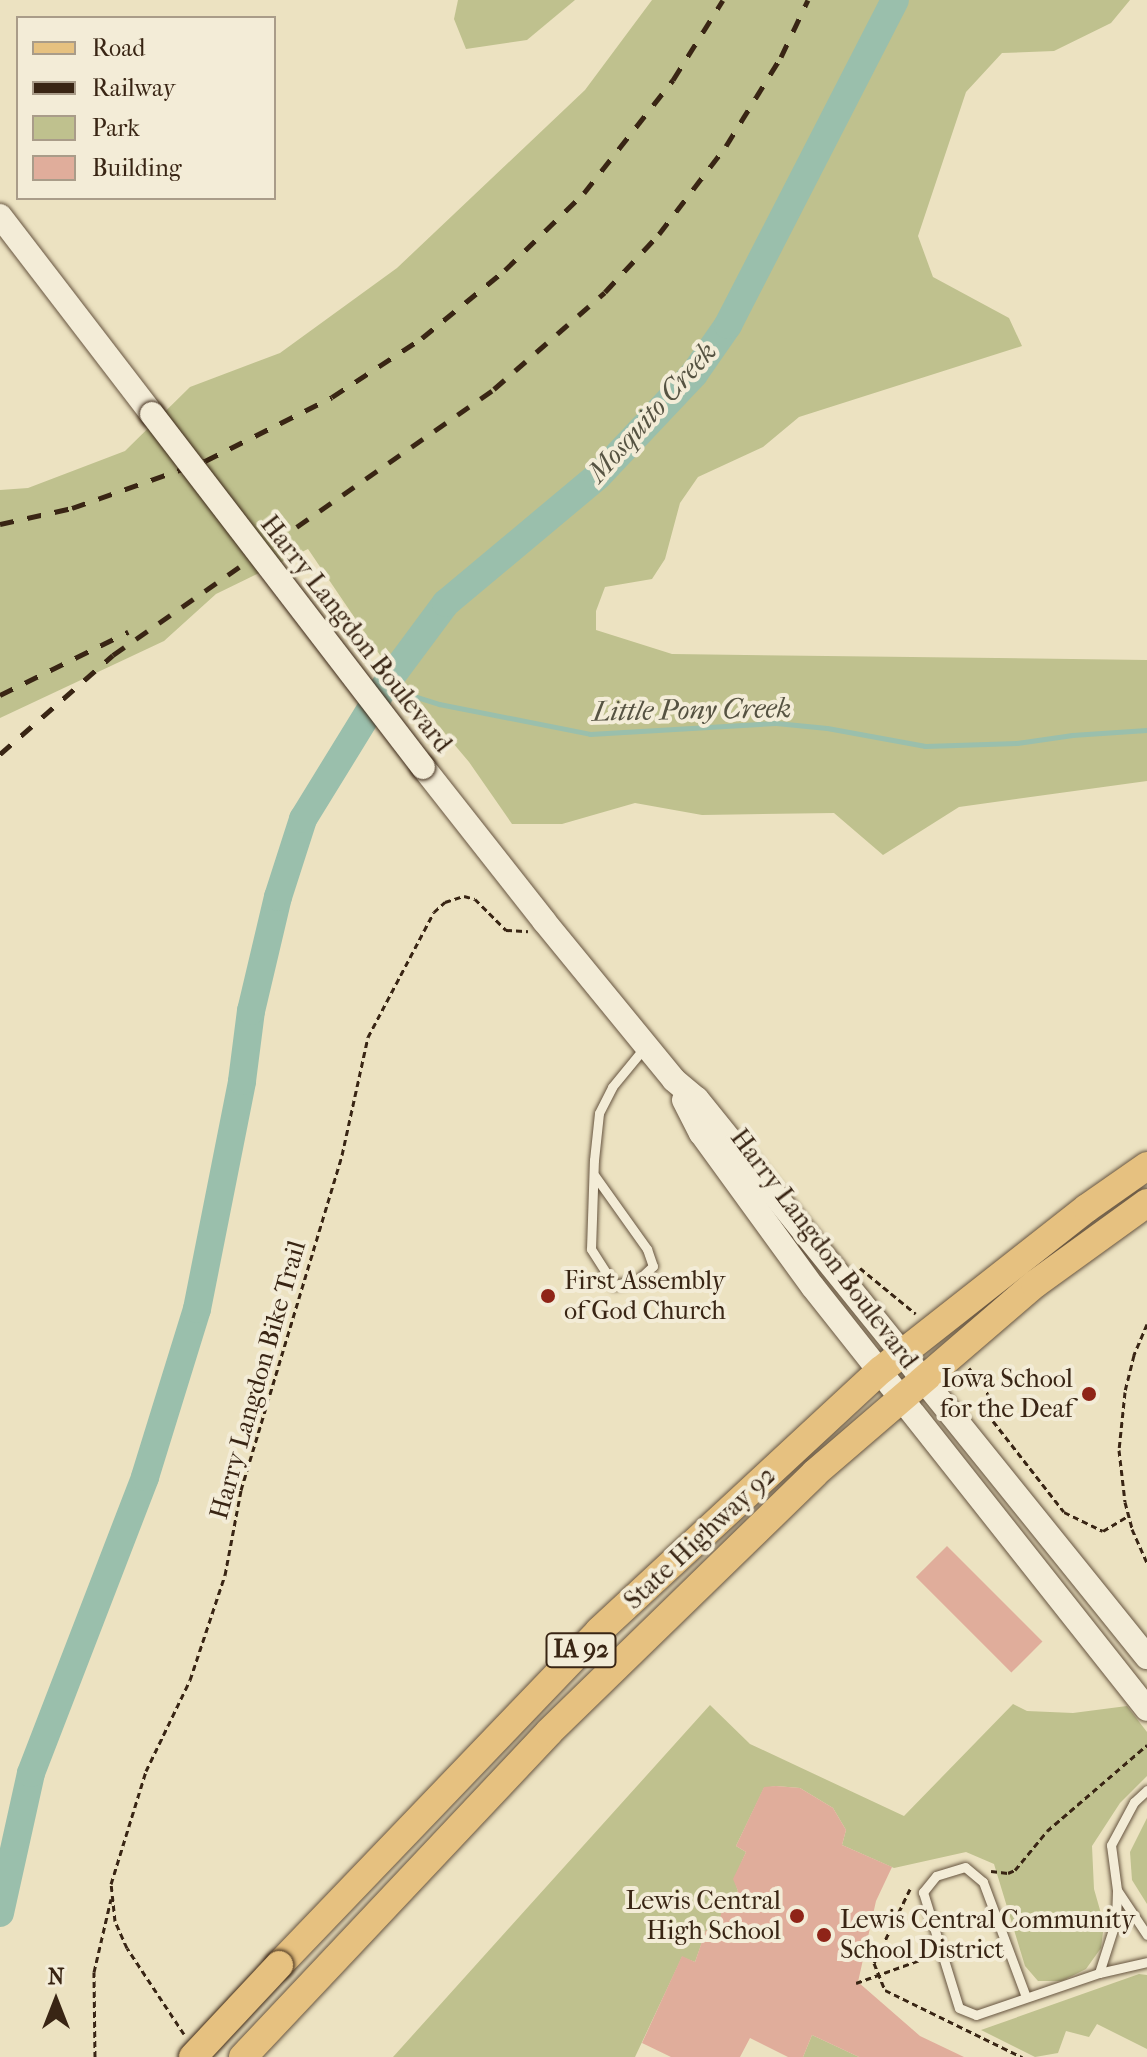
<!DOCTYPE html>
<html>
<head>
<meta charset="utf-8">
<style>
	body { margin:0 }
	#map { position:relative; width:1147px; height:2057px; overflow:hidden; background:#ece2c1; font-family:"IM FELL French Canon",serif }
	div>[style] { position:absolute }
	.green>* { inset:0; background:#bfc18e }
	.stream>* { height:5px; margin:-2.5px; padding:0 2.5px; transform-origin:2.5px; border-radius:2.5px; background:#9abfac }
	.river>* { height:28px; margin:-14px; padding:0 14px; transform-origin:14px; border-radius:14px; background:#9abfac }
	.building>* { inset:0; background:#e0ad9b; transform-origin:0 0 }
	.path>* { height:3px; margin-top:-1.5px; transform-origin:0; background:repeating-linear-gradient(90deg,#392514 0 6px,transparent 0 10px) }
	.roads { filter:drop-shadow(0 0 2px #66543f) drop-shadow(0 0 2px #66543f) }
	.lane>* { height:9px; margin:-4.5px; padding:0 4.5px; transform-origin:4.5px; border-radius:4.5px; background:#f3ecd7 }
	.secondary>* { height:24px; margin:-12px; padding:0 12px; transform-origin:12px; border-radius:12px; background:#f3ecd7 }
	.primary>* { height:28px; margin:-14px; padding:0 14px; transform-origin:14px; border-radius:14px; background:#e6c180 }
	.rail>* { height:5px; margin-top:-2.5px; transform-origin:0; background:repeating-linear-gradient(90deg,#392514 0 14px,transparent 0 28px) }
	.bridges { filter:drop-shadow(0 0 2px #392514) drop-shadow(0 0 2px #392514) }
	.secondary-bridge>* { height:24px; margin:-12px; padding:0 12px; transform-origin:12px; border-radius:12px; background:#f3ecd7 }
	.primary-bridge>* { height:28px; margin:-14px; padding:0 14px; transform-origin:14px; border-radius:14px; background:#e6c180 }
	.dots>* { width:22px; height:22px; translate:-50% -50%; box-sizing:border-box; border:4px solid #f3ecd7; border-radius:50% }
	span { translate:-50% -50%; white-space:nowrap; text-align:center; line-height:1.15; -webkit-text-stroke:8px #f3ecd7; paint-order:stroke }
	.shield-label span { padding:2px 6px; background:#f3ecd7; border:2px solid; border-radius:6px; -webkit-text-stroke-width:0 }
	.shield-label { font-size:24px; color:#392514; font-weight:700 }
	.street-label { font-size:26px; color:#392514 }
	.poi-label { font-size:26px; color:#392514 }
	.left { translate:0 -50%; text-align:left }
	.right { translate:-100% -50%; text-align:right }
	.water-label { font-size:28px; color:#565342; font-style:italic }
	.legend { position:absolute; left:16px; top:16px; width:260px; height:184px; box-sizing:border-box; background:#f3ecd7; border:2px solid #a99c89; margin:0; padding:10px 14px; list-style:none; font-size:24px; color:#392514 }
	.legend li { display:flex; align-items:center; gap:16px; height:40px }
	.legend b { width:40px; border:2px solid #a99c89 }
	.north { position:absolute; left:16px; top:1961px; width:80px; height:80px; -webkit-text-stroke:6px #f3ecd7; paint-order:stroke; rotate:0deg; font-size:22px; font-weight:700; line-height:32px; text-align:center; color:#392514 }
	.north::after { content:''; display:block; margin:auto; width:28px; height:36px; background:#392514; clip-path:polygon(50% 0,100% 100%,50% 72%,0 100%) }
</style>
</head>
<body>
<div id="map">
	<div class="green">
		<div style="clip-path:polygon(458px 0,575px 0,527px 40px,466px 49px,454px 19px)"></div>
		<div style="clip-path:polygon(652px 0,1130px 0,1111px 23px,1054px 51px,1002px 53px,966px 92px,918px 236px,933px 277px,1009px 318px,1022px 346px,799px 417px,763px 447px,698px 477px,680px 503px,665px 559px,652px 579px,605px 587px,596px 611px,596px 630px,672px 654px,1147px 660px,1147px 781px,959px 807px,883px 855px,834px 813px,702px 815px,635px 803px,562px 824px,512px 824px,469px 762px,384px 661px,308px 549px,216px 594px,164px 641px,0 718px,0 490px,28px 488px,125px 451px,190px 387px,280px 353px,397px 268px,585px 90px)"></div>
		<div style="clip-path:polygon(1013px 1704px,1027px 1711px,1073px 1713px,1127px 1706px,1147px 1732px,1147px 1776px,1120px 1803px,1092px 1846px,1094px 1889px,1104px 1924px,1101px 1948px,1086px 1969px,1062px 1981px,1038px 1981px,1025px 1966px,994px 1864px,966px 1852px,894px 1868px,842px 1845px,846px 1830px,833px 1808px,800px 1788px,776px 1786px,764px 1788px,736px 1846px,746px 1852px,734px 1879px,738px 1891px,723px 1906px,717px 1934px,706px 1931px,695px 1962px,682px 1957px,635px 2057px,393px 2057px,710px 1705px,750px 1744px,904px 1816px)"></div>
		<div style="clip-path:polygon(1147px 1818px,1147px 1904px,1132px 1880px,1130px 1852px)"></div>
		<div style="clip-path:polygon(1139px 1974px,1147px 1975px,1147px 2049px,1097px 2024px,1089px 2037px,1066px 2031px,1058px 2053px,1035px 2057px,981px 2030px)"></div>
		<div style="clip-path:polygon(812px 2035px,859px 2057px,803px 2057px)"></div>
	</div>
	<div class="stream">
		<div style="left:385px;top:687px;width:57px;rotate:17.5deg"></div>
		<div style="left:439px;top:704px;width:154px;rotate:11.2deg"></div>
		<div style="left:590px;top:734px;width:186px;rotate:-3.4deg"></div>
		<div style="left:776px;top:723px;width:51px;rotate:5.6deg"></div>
		<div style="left:827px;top:728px;width:100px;rotate:10.4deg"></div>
		<div style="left:925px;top:746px;width:92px;rotate:-1.9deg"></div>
		<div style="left:1017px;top:743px;width:56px;rotate:-8.3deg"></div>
		<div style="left:1072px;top:735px;width:75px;rotate:-3.8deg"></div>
	</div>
	<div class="river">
		<div style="left:0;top:1913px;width:143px;rotate:-77.5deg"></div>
		<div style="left:31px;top:1773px;width:317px;rotate:-68.9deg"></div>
		<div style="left:145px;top:1477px;width:176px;rotate:-72.8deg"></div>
		<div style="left:197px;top:1309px;width:232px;rotate:-78.8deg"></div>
		<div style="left:242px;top:1081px;width:71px;rotate:-82.7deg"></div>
		<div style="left:251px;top:1011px;width:117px;rotate:-76.7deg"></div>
		<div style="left:278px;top:897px;width:82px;rotate:-72.2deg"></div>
		<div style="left:303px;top:819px;width:162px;rotate:-58.4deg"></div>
		<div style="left:388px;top:681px;width:97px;rotate:-53.4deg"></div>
		<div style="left:446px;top:603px;width:198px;rotate:-39.9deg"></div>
		<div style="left:598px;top:476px;width:140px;rotate:-46.7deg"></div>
		<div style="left:694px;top:374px;width:60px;rotate:-55.2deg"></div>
		<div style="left:728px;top:325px;width:365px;rotate:-62.8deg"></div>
	</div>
	<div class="building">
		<div style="left:947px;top:1546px;width:135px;height:44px;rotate:45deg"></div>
		<div style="clip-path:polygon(776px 1786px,800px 1788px,833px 1808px,846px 1830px,842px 1845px,892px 1867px,876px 1901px,858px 1982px,920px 2036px,964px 2057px,859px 2057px,812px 2035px,803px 2057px,788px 2057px,750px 2038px,740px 2057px,671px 2057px,642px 2043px,682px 1956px,695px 1962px,706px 1930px,716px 1934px,723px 1906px,738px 1891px,733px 1879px,746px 1852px,736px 1846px,764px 1787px)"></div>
	</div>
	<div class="path">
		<div style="left:860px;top:1268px;width:72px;rotate:39.4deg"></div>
		<div style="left:1147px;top:1324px;width:34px;rotate:113deg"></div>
		<div style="left:1134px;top:1355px;width:38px;rotate:104deg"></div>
		<div style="left:1125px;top:1392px;width:58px;rotate:95.9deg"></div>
		<div style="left:1119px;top:1450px;width:52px;rotate:83.4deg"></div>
		<div style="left:1125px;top:1502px;width:28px;rotate:75deg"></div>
		<div style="left:1132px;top:1529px;width:37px;rotate:66deg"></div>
		<div style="left:969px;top:1368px;width:32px;rotate:54deg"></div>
		<div style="left:988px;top:1394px;width:27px;rotate:80deg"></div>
		<div style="left:993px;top:1421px;width:115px;rotate:52deg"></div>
		<div style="left:1064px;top:1512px;width:43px;rotate:26deg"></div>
		<div style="left:1103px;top:1531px;width:29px;rotate:-31deg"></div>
		<div style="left:991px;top:1871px;width:17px;rotate:7deg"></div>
		<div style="left:1008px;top:1873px;width:8px;rotate:-23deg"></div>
		<div style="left:1015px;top:1870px;width:50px;rotate:-50.6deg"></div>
		<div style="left:1047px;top:1831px;width:132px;rotate:-40.7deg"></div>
		<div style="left:910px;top:1889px;width:82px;rotate:115.9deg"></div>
		<div style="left:874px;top:1963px;width:29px;rotate:68deg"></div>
		<div style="left:885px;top:1990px;width:153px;rotate:26.1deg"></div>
		<div style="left:856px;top:1983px;width:80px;rotate:-19.8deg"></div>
		<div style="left:184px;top:2034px;width:103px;rotate:-123.5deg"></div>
		<div style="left:127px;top:1948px;width:30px;rotate:-114deg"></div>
		<div style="left:115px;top:1921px;width:37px;rotate:-96deg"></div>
		<div style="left:111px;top:1884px;width:118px;rotate:-72.8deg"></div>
		<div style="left:146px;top:1771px;width:101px;rotate:-64.2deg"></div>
		<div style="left:190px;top:1680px;width:111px;rotate:-71.6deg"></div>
		<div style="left:225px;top:1575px;width:86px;rotate:-79.3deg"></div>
		<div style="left:241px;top:1490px;width:350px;rotate:-73.2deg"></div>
		<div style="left:342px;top:1155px;width:121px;rotate:-77.6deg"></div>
		<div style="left:368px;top:1037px;width:141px;rotate:-62.2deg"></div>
		<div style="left:434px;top:912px;width:15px;rotate:-42deg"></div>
		<div style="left:445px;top:902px;width:20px;rotate:-18deg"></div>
		<div style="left:464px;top:896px;width:11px;rotate:15deg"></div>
		<div style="left:475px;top:899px;width:44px;rotate:45deg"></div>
		<div style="left:506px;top:930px;width:22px;rotate:3deg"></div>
		<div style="left:95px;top:2057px;width:85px;rotate:-90.7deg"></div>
		<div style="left:94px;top:1972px;width:75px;rotate:-76.9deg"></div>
	</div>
	<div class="roads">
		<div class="lane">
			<div style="left:595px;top:1176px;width:90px;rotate:54.5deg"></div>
			<div style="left:647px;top:1249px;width:18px;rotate:71deg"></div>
			<div style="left:653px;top:1266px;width:21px;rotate:137deg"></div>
			<div style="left:638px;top:1280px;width:25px;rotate:168deg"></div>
			<div style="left:614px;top:1285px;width:43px;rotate:-122.6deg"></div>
			<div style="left:591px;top:1249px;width:89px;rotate:-88.1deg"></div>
			<div style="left:594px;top:1160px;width:47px;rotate:-83.9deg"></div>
			<div style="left:599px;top:1113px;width:29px;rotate:-63deg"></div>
			<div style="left:612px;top:1087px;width:50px;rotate:-50.6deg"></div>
			<div style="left:1147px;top:1790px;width:18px;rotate:137deg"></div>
			<div style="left:1134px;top:1802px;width:49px;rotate:118.1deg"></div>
			<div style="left:1111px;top:1845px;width:45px;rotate:82.4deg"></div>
			<div style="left:1117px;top:1890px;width:54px;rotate:56.3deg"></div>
			<div style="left:1099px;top:1973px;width:56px;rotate:-72.2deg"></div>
			<div style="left:1116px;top:1920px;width:29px;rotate:-88deg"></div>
			<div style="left:1026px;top:1997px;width:123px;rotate:-110.5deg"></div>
			<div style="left:983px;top:1882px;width:23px;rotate:-140deg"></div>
			<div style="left:965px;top:1867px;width:30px;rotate:163deg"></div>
			<div style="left:936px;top:1876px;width:21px;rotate:129deg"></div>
			<div style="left:923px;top:1892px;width:121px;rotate:72.8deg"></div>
			<div style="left:959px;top:2008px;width:18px;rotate:22deg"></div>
			<div style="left:976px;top:2015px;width:130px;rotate:-18.9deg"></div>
			<div style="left:1099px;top:1973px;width:49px;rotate:-12.9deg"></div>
		</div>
		<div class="secondary">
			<div style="left:0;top:216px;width:250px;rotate:52.5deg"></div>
			<div style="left:423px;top:767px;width:196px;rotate:51.8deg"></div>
			<div style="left:544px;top:921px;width:205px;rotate:50.7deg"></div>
			<div style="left:674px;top:1080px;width:30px;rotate:40deg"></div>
			<div style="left:697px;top:1099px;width:717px;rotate:51.12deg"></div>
			<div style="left:684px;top:1100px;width:37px;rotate:63deg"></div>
			<div style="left:701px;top:1133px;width:190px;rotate:54deg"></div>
			<div style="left:813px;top:1287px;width:538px;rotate:51.64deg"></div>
		</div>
		<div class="primary">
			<div style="left:279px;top:1965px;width:463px;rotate:-46.2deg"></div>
			<div style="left:599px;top:1631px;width:384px;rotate:-42.8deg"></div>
			<div style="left:881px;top:1370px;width:262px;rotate:-38.2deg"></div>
			<div style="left:1087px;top:1208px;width:73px;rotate:-35deg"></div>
			<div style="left:243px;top:2057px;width:446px;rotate:-46.7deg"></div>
			<div style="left:549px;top:1732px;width:371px;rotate:-44.2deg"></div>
			<div style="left:815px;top:1473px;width:290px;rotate:-40.7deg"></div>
			<div style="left:1035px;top:1284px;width:138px;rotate:-35.9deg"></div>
		</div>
	</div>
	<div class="rail">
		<div style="left:0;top:524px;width:74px;rotate:-12.5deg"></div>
		<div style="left:72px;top:508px;width:141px;rotate:-19.5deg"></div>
		<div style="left:205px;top:461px;width:142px;rotate:-26.7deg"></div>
		<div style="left:332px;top:397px;width:108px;rotate:-33.2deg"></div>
		<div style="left:422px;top:338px;width:107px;rotate:-39.3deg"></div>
		<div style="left:505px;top:270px;width:110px;rotate:-44.3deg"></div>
		<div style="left:584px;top:193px;width:144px;rotate:-51.8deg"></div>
		<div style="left:673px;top:80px;width:94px;rotate:-58deg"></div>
		<div style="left:0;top:695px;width:143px;rotate:-26.2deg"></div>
		<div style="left:0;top:754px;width:150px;rotate:-41.2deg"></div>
		<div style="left:113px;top:655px;width:465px;rotate:-34.9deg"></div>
		<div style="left:494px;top:389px;width:147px;rotate:-41.1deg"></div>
		<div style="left:605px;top:292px;width:79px;rotate:-47deg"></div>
		<div style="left:659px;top:234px;width:111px;rotate:-52.7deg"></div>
		<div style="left:726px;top:146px;width:105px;rotate:-58.3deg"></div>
		<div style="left:781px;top:57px;width:63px;rotate:-64.7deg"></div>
	</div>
	<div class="bridges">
		<div class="secondary-bridge">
			<div style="left:152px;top:414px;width:445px;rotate:52.5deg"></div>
		</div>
		<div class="primary-bridge">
			<div style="left:193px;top:2057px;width:126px;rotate:-46.9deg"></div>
		</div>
	</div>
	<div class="dots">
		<div style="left:548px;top:1296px;background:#8f2418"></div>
		<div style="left:1089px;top:1394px;background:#8f2418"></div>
		<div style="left:797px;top:1916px;background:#8f2418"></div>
		<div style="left:824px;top:1935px;background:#8f2418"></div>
	</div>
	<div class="shield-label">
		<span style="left:581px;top:1650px">IA 92</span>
	</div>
	<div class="street-label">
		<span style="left:356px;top:634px;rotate:52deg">Harry Langdon Boulevard</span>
		<span style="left:824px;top:1249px;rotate:53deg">Harry Langdon Boulevard</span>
		<span style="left:258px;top:1380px;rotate:-74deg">Harry Langdon Bike Trail</span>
		<span style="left:700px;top:1538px;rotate:-43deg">State Highway 92</span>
	</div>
	<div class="poi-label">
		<span class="left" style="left:564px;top:1296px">First Assembly<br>of God Church</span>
		<span class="right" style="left:1073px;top:1394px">Iowa School<br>for the Deaf</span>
		<span class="right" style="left:781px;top:1916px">Lewis Central<br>High School</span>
		<span class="left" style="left:840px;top:1935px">Lewis Central Community<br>School District</span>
	</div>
	<div class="water-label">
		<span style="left:652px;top:412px;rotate:-48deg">Mosquito Creek</span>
		<span style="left:692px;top:710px;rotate:-1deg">Little Pony Creek</span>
	</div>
	<ul class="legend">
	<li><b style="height:10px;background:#e6c180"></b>Road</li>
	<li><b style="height:10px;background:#392514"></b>Railway</li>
	<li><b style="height:22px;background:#bfc18e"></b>Park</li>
	<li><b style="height:22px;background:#e0ad9b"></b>Building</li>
	</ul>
	<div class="north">N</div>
</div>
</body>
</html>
